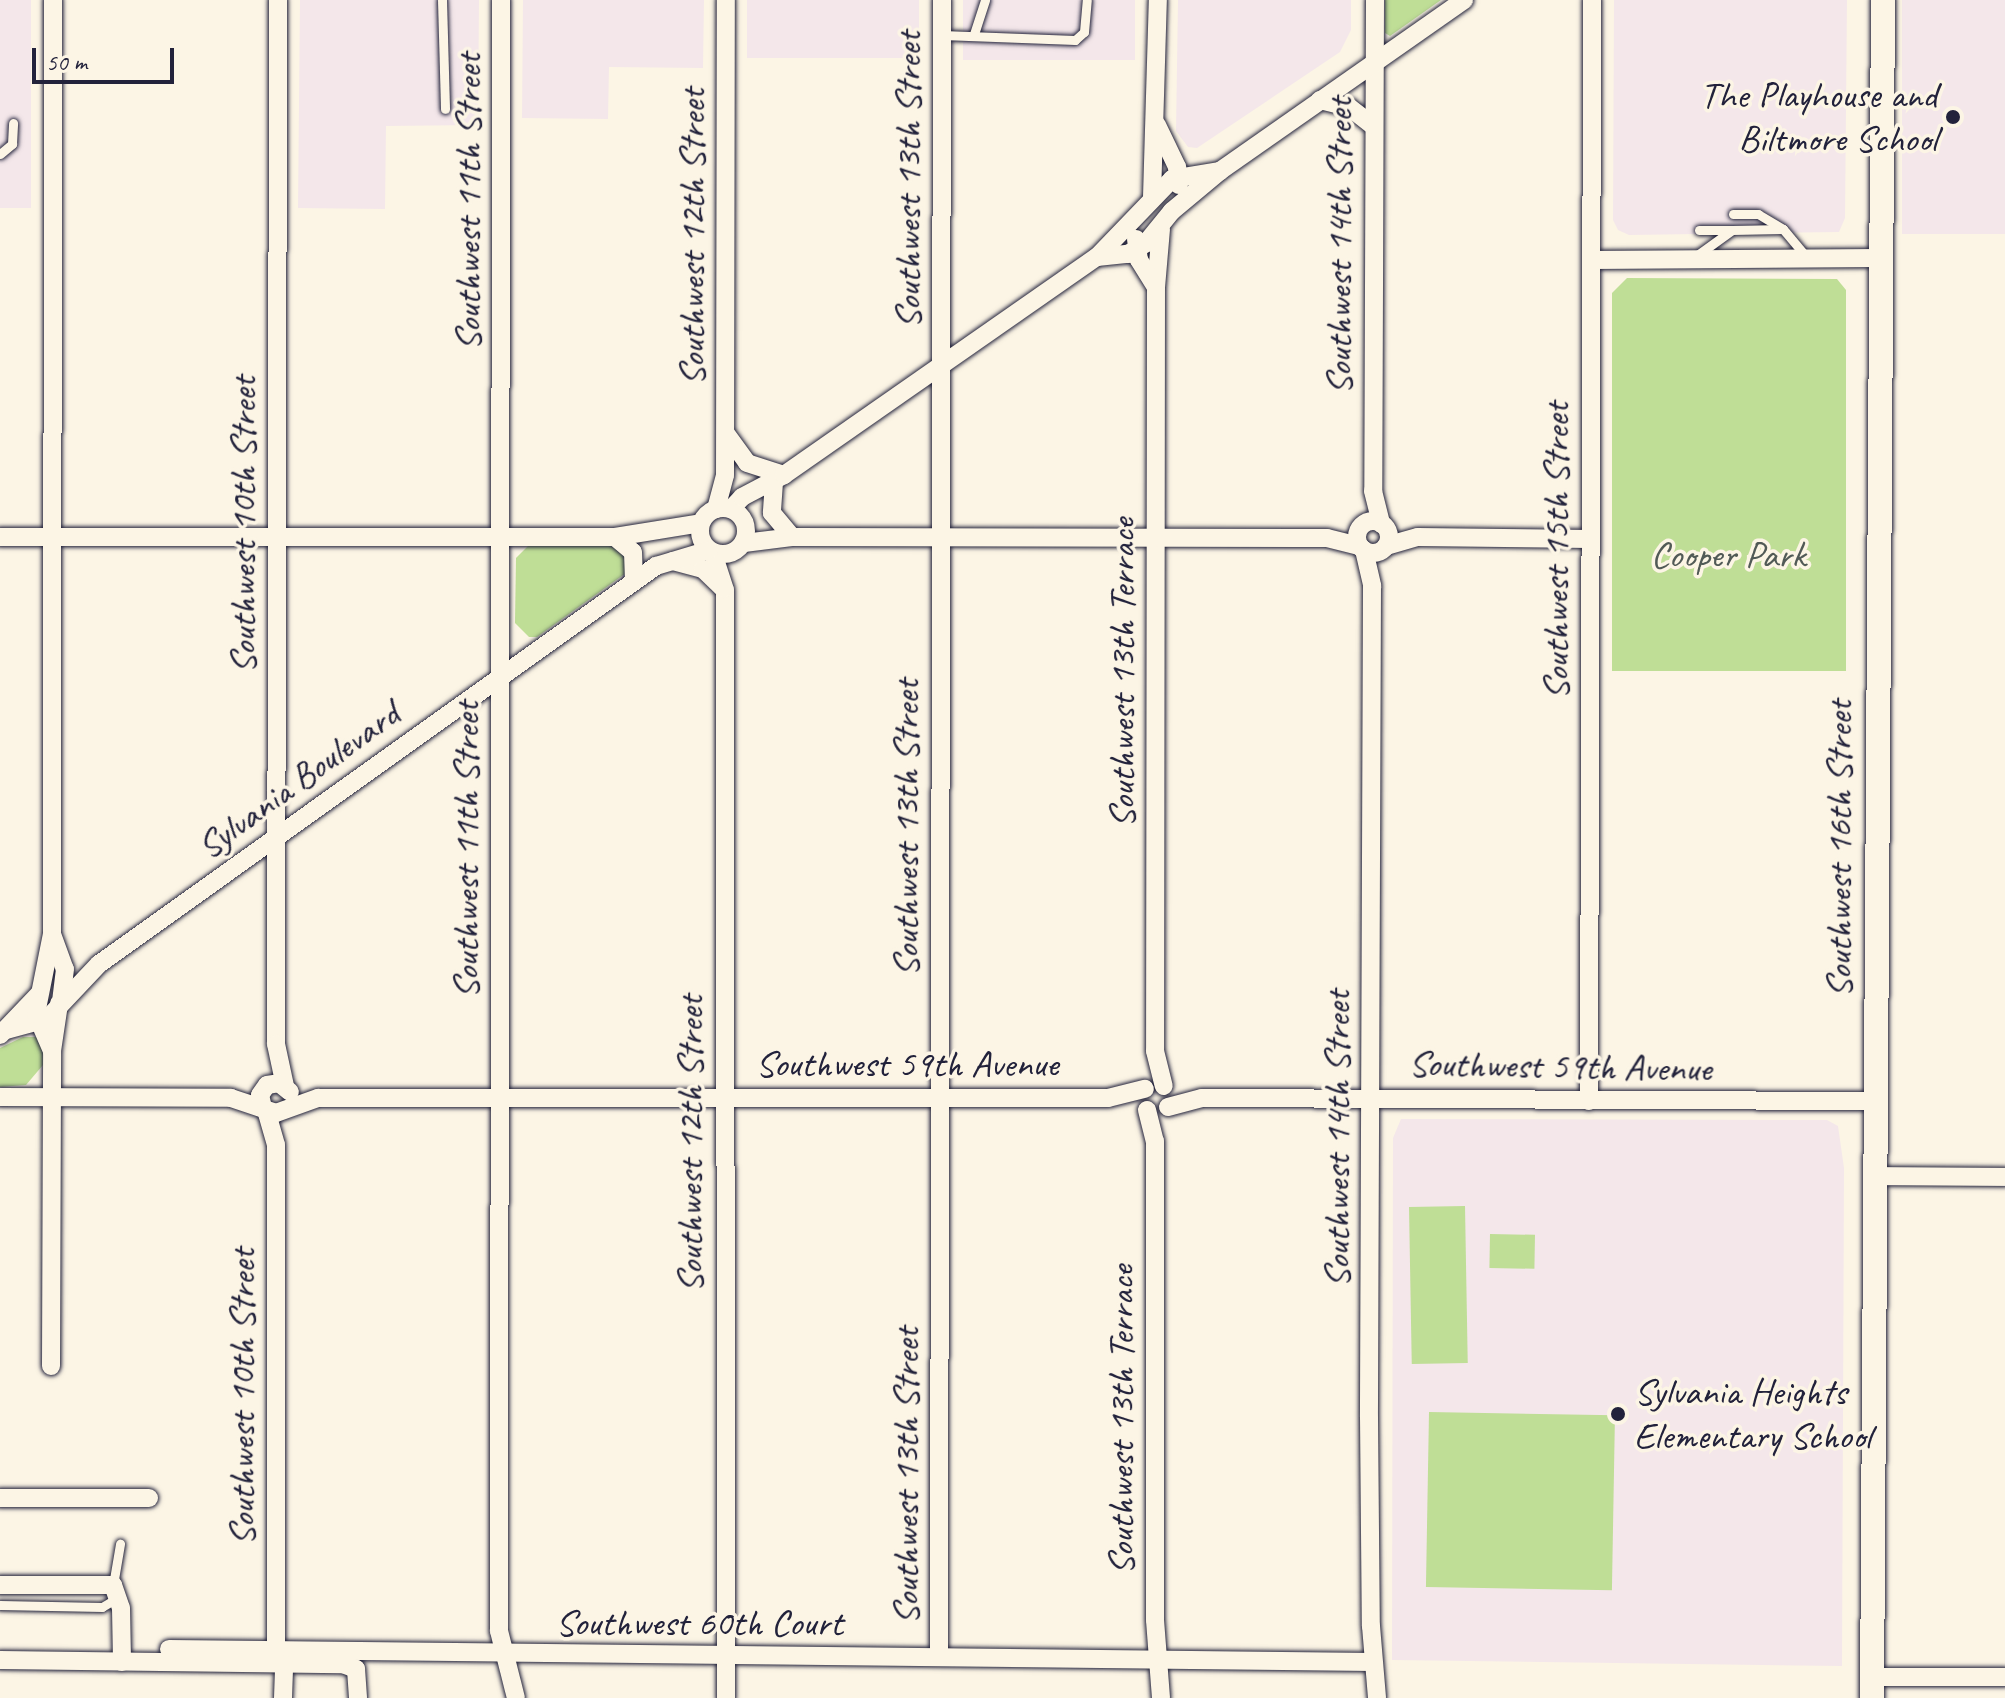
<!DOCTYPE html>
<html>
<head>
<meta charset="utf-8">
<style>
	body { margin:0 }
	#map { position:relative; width:2005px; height:1698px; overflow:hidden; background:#fcf5e5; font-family:Caveat,sans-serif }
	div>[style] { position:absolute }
	.built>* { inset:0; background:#f4e7ea; transform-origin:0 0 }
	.green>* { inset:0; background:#bfde96; transform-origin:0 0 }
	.roads { filter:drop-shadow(0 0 2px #22223b) drop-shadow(0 0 2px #22223b) }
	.service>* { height:9px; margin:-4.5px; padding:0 4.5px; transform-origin:4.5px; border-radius:4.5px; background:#fcf5e5 }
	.minor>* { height:18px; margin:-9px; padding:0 9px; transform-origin:9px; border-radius:9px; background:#fcf5e5 }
	.minor>.ring { margin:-9px; padding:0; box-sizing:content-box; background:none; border:18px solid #fcf5e5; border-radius:50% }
	.tertiary>* { height:24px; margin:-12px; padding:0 12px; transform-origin:12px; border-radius:12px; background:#fcf5e5 }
	.dots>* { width:22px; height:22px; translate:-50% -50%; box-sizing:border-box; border:4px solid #fcf5e5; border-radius:50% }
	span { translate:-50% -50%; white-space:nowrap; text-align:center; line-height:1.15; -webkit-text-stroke:7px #fcf5e5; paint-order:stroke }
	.poi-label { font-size:38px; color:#22223b }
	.right { translate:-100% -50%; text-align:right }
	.left { translate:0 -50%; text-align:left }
	.street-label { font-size:38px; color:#22223b }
	.park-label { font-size:38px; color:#515a56 }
	.scale { position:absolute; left:32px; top:48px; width:142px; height:36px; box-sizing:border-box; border:4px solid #22223b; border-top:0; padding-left:10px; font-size:24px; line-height:28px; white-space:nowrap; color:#22223b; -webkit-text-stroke:6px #fcf5e5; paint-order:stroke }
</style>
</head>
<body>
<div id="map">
	<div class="built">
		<div style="left:0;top:0;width:31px;height:208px"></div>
		<div style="clip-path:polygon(300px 0,479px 0,478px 125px,386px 126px,385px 209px,298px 208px)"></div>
		<div style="clip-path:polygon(523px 0,704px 0,703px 68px,609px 67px,608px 119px,522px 118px)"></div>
		<div style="left:747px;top:0;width:172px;height:58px"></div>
		<div style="left:963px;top:0;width:172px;height:60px"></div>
		<div style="clip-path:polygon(1178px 0,1351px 0,1351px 30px,1340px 52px,1197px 148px,1188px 147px,1176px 131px)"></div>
		<div style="clip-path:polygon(1614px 0,1847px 0,1845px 218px,1839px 232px,1629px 235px,1618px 230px,1613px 220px)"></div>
		<div style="left:1902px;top:0;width:103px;height:234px"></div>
		<div style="clip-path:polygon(1401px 1119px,1827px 1120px,1838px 1126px,1844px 1168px,1842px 1666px,1392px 1660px,1393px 1138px)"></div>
	</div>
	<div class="green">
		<div style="clip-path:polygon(1385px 0,1441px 0,1390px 36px,1385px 33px)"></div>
		<div style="clip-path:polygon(1627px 278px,1837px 279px,1846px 290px,1846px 671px,1612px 671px,1612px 293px)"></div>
		<div style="clip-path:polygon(529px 545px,615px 545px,624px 552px,626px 573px,537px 637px,529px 637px,515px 623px,516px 558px)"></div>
		<div style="clip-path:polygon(23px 1037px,38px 1037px,43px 1047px,43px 1065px,26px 1085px,0 1087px,0 1048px)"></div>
		<div style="left:1465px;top:1206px;width:157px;height:56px;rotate:89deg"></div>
		<div style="left:1490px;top:1234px;width:45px;height:34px;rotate:1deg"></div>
		<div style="left:1429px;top:1412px;width:186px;height:175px;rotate:1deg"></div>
	</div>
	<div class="roads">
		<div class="service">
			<div style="left:442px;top:0;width:109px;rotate:88.4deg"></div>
			<div style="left:974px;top:34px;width:36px;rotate:-72deg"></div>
			<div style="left:942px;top:35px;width:133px;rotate:2.2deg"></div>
			<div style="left:1075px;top:40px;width:12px;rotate:-42deg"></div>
			<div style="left:1084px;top:32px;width:32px;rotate:-85deg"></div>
			<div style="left:0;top:154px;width:16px;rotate:-40deg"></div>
			<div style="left:12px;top:144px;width:21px;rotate:-87deg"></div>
			<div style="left:1733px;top:214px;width:25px"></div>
			<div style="left:1758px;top:214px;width:29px;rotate:31deg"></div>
			<div style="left:1699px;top:230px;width:33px"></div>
			<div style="left:1696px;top:256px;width:44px;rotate:-35.8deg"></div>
			<div style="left:1732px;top:230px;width:51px;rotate:-1.1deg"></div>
			<div style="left:1783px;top:229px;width:38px;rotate:50deg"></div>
			<div style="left:113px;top:1585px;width:42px;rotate:-80.3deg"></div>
			<div style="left:0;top:1605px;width:102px;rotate:1.1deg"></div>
			<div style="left:102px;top:1607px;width:17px;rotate:-31deg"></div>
		</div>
		<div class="minor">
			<div style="left:278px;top:0;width:1044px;rotate:90.11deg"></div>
			<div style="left:276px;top:1044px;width:43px;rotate:77.9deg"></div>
			<div style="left:501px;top:0;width:1631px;rotate:90.07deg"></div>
			<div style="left:499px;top:1631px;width:69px;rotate:75.8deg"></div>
			<div style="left:1375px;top:0;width:491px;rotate:90.2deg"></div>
			<div style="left:1373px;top:491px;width:34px;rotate:76deg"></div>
			<div style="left:1320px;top:100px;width:30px;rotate:14deg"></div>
			<div style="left:1349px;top:107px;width:29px;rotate:38deg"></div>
			<div style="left:1157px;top:125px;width:47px;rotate:64.5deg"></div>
			<div style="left:1177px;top:167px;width:18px;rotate:84deg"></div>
			<div style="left:1152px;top:197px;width:197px;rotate:-88.3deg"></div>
			<div style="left:1161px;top:229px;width:58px;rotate:94.9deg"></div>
			<div style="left:1156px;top:287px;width:764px;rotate:90.07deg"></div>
			<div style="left:1155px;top:1051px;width:36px;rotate:76deg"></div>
			<div style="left:1136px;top:239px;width:21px;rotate:82deg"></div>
			<div style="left:1139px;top:260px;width:32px;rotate:58deg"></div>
			<div style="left:1097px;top:257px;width:31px;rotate:-6deg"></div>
			<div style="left:1128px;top:254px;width:21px;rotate:-31deg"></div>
			<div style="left:1146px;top:243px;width:41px;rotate:-50.9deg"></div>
			<div style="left:1172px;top:211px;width:62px;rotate:-39.8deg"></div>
			<div style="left:1220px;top:171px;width:298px;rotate:-35deg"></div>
			<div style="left:1591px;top:260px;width:288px;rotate:-0.4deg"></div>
			<div style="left:727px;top:435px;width:34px;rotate:54deg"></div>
			<div style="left:747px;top:463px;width:39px;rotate:18deg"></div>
			<div style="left:774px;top:482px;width:31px;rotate:94deg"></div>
			<div style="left:772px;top:513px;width:31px;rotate:50deg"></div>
			<div class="ring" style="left:700px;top:508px;width:28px;height:28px"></div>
			<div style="left:716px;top:509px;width:35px;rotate:-75deg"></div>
			<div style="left:725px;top:475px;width:475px;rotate:-89.9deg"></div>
			<div style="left:731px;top:509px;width:16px;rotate:-47deg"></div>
			<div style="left:742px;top:497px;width:47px;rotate:-27.6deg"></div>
			<div style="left:784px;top:475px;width:381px;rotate:-34.9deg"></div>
			<div style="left:1097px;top:257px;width:108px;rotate:-46.1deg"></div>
			<div style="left:1172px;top:179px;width:49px;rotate:-9.5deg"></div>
			<div class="ring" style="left:1357px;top:521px;width:14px;height:14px"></div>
			<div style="left:0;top:537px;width:615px"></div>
			<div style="left:615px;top:537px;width:87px;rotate:-9.2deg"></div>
			<div style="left:615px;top:537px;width:23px;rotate:40deg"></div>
			<div style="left:633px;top:552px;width:29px;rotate:88deg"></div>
			<div style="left:744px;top:543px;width:48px;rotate:-7.1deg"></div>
			<div style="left:792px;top:537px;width:535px;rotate:0.11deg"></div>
			<div style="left:1327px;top:538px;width:34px;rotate:14deg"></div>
			<div style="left:1386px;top:546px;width:33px;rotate:-16deg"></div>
			<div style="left:1418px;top:537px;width:172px;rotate:0.7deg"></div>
			<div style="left:1364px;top:550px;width:37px;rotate:77deg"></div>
			<div style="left:1372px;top:586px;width:831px;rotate:90.21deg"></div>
			<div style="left:1369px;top:1417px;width:209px;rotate:89.5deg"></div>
			<div style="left:1371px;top:1626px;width:72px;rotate:85.2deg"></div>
			<div style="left:713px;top:553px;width:39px;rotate:72deg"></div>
			<div style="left:725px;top:590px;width:1108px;rotate:89.95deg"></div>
			<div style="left:673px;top:561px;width:31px;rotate:15deg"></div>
			<div style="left:703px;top:569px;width:28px;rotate:44deg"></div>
			<div style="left:52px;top:934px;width:37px;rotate:70deg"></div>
			<div style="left:65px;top:969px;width:31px;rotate:97deg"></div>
			<div style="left:6px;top:1030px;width:42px;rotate:-15deg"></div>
			<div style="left:47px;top:1019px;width:76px;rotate:-46.6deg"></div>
			<div style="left:99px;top:964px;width:685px;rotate:-35.55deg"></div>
			<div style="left:656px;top:566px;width:55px;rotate:-16.8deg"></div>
			<div style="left:0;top:1035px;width:57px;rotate:-46.4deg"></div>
			<div style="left:52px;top:1051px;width:40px;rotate:-113.4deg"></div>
			<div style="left:36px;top:1014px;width:82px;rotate:-78.7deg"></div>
			<div style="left:52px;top:934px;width:934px;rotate:-89.94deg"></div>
			<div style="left:0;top:1097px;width:231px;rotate:0.2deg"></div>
			<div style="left:231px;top:1098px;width:47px;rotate:18.4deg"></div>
			<div style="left:276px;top:1113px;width:45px;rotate:-19.7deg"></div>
			<div style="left:318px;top:1098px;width:790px"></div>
			<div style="left:1108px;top:1098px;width:38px;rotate:-14deg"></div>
			<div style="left:1589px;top:1101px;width:1101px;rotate:-89.84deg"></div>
			<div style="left:1168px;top:1107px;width:35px;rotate:-15deg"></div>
			<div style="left:1202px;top:1098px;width:672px;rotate:0.26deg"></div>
			<div style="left:263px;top:1108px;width:13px;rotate:-103deg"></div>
			<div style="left:260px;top:1095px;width:12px;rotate:-55deg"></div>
			<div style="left:267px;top:1085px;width:12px;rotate:-9deg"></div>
			<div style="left:279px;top:1083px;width:14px;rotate:39deg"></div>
			<div style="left:266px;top:1110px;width:36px;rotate:74deg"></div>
			<div style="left:276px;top:1145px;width:504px;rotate:90deg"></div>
			<div style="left:1147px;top:1110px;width:32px;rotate:76deg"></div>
			<div style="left:1155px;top:1141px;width:479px;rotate:90deg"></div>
			<div style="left:1155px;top:1620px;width:78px;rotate:85.6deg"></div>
			<div style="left:1873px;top:1176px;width:132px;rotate:0.4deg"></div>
			<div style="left:51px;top:1366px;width:315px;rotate:-89.8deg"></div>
			<div style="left:52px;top:1051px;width:48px;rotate:-81.5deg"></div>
			<div style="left:0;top:1498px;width:149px"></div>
			<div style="left:0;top:1585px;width:113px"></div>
			<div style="left:113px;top:1585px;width:24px;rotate:71deg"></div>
			<div style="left:121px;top:1608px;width:54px;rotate:88.9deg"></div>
			<div style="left:169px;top:1649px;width:1204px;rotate:0.62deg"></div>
			<div style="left:939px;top:1657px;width:1657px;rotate:-89.9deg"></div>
			<div style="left:0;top:1660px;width:343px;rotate:0.7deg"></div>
			<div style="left:343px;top:1664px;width:14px;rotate:21deg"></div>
			<div style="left:356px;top:1669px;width:29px;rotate:86deg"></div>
			<div style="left:1872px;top:1677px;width:133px"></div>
			<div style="left:283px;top:1698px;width:34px;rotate:-88deg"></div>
		</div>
		<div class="tertiary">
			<div style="left:1872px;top:1698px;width:1698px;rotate:-89.63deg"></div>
		</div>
	</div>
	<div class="dots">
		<div style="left:1953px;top:117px;background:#22223b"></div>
		<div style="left:1618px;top:1414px;background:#22223b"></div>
	</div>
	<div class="poi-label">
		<span class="right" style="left:1937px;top:117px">The Playhouse and<br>Biltmore School</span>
		<span class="left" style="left:1634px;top:1414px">Sylvania Heights<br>Elementary School</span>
	</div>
	<div class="street-label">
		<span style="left:908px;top:180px;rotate:-90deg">Southwest 13th Street</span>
		<span style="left:468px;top:202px;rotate:-90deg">Southwest 11th Street</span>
		<span style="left:692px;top:237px;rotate:-90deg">Southwest 12th Street</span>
		<span style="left:1339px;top:246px;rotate:-90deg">Southwest 14th Street</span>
		<span style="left:243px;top:525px;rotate:-90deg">Southwest 10th Street</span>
		<span style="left:1556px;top:551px;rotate:-90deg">Southwest 15th Street</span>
		<span style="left:1122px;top:673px;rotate:-90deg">Southwest 13th Terrace</span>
		<span style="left:298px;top:780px;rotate:-36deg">Sylvania Boulevard</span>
		<span style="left:906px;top:828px;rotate:-90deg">Southwest 13th Street</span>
		<span style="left:1839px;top:849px;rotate:-90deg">Southwest 16th Street</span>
		<span style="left:466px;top:850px;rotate:-90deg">Southwest 11th Street</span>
		<span style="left:907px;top:1064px">Southwest 59th Avenue</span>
		<span style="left:1560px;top:1066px;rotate:1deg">Southwest 59th Avenue</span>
		<span style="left:1337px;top:1139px;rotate:-90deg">Southwest 14th Street</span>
		<span style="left:690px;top:1144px;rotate:-90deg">Southwest 12th Street</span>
		<span style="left:242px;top:1397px;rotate:-90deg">Southwest 10th Street</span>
		<span style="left:1121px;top:1420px;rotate:-90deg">Southwest 13th Terrace</span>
		<span style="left:906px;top:1476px;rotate:-90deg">Southwest 13th Street</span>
		<span style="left:699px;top:1623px">Southwest 60th Court</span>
	</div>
	<div class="park-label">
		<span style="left:1728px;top:555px">Cooper Park</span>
	</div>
	<div class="scale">50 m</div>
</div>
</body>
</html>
